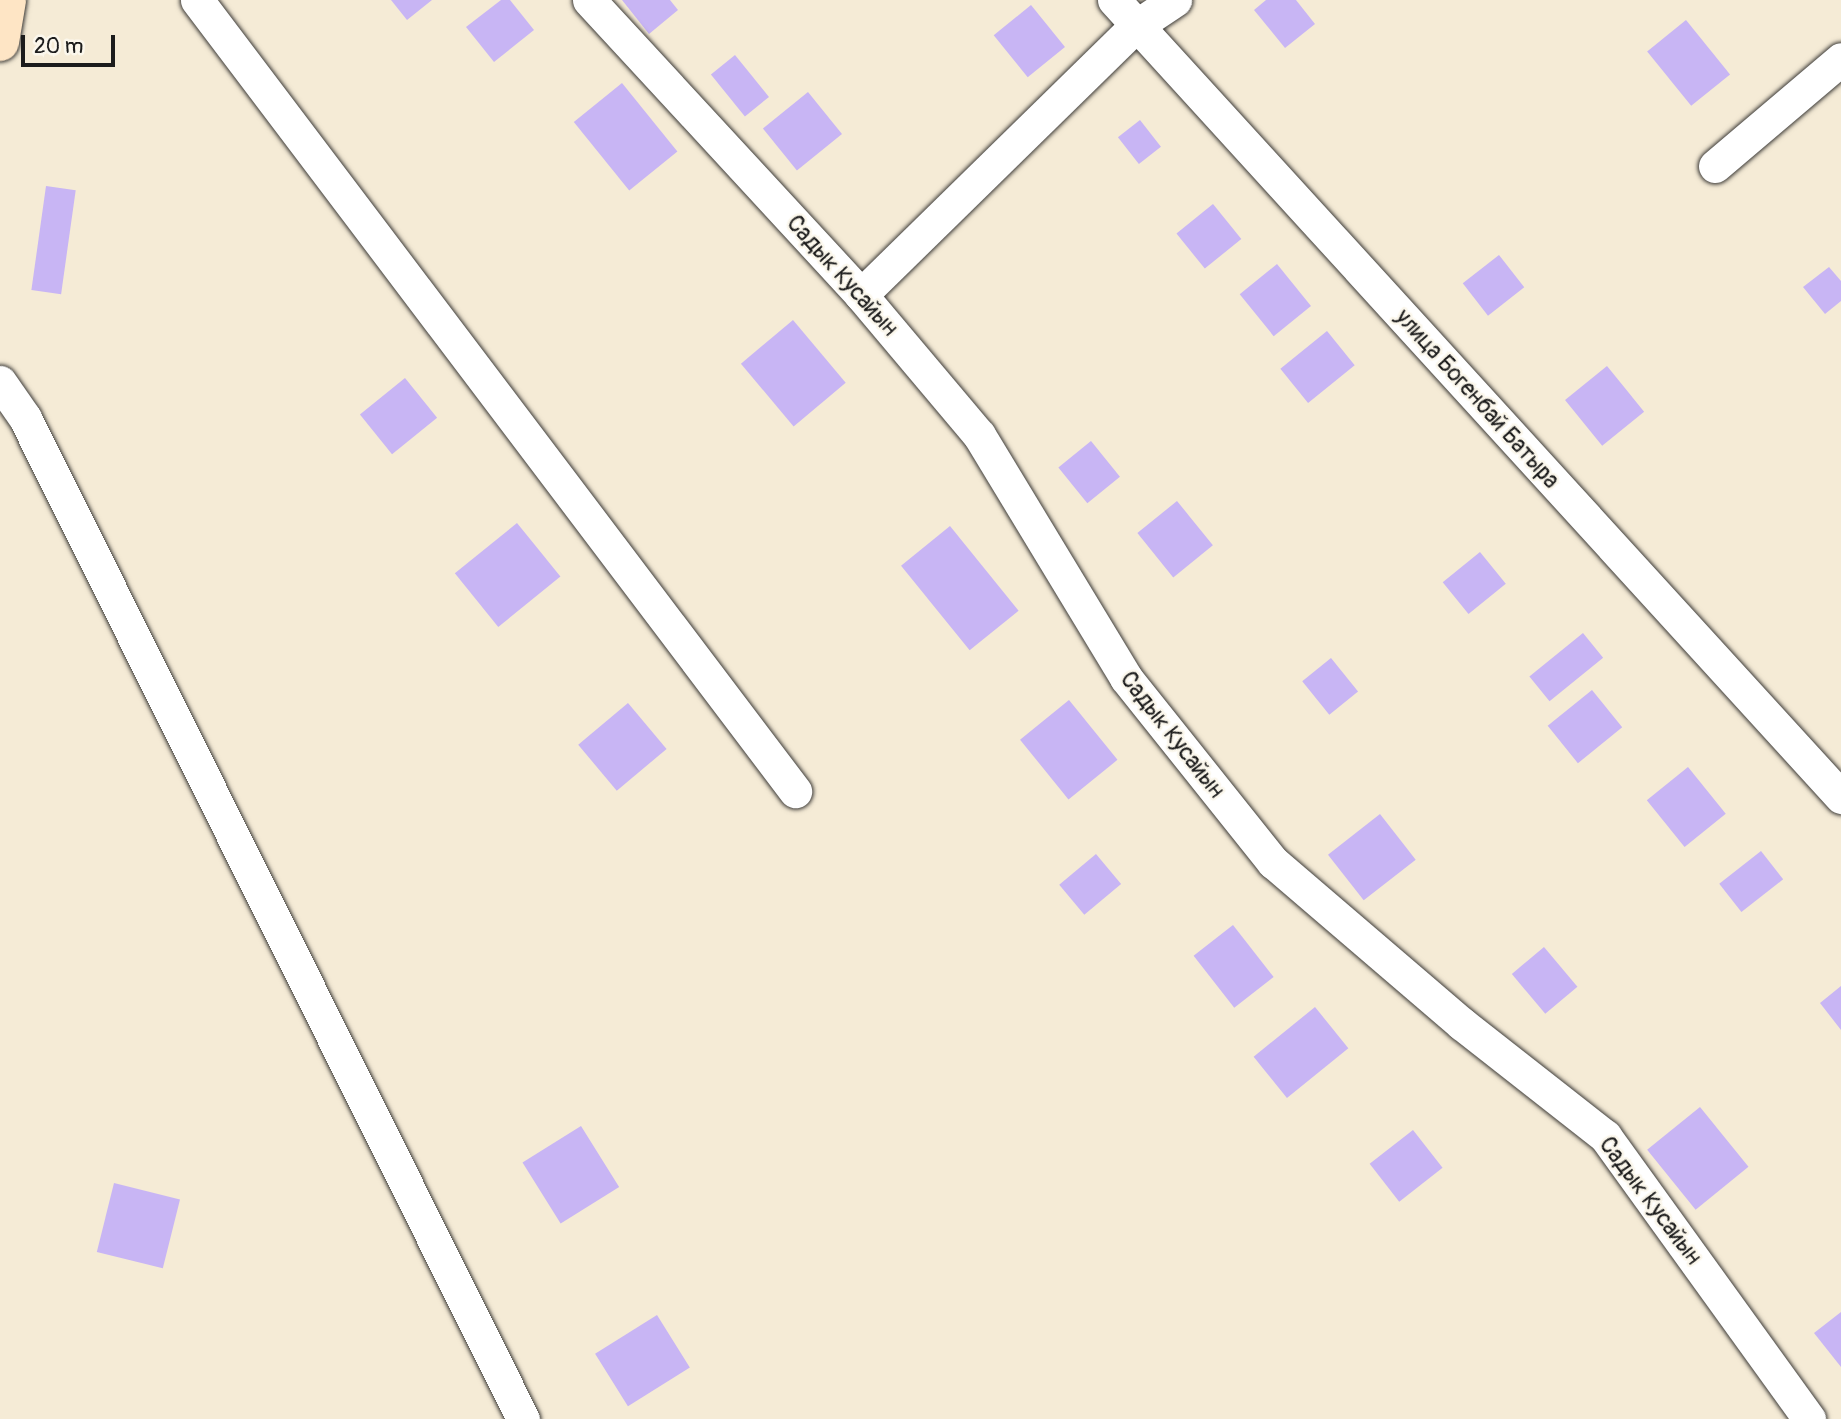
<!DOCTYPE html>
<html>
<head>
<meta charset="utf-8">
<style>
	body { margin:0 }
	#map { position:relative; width:1841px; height:1419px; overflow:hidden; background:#f5ebd6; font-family:Pangolin,sans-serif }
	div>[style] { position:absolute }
	.building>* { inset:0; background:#c8b5f4; transform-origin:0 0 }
	.roads { filter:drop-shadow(0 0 2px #3d3b38) drop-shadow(0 0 2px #3d3b38) }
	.street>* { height:33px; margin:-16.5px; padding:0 16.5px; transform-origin:16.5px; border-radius:16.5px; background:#fff }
	.secondary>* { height:38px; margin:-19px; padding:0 19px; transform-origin:19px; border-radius:19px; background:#fee5c5 }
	span { translate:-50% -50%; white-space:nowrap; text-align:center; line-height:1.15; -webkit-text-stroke:5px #fbf7ec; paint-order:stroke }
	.street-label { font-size:23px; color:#1c1c1c }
	.scale { position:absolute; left:21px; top:35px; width:94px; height:32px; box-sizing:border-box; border:4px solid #1c1c1c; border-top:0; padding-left:9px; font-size:21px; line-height:24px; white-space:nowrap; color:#1c1c1c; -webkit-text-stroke:5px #fbf7ec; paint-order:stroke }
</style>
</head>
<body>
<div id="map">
	<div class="building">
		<div style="clip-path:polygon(391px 0,432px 0,407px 20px)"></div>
		<div style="clip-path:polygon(501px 0,510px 0,534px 30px,494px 62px,466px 27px)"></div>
		<div style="clip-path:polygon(622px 0,670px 0,678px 10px,649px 34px)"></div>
		<div style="clip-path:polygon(1266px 0,1296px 0,1315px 24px,1285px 48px,1254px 10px)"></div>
		<div style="left:1031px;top:5px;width:54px;height:48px;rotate:51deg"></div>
		<div style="left:1686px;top:20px;width:70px;height:50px;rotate:51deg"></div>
		<div style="left:735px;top:55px;width:54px;height:31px;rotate:51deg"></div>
		<div style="left:622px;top:83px;width:88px;height:62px;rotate:51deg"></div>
		<div style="left:808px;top:92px;width:54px;height:58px;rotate:51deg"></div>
		<div style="left:1140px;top:120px;width:34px;height:28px;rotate:52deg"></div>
		<div style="left:46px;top:186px;width:30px;height:105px;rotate:8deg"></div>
		<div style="left:1213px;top:204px;width:45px;height:47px;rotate:51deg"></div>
		<div style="left:1499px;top:255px;width:41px;height:46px;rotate:52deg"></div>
		<div style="left:1277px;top:264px;width:54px;height:48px;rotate:51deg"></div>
		<div style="clip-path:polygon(1829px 267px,1841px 281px,1841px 301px,1825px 314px,1803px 287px)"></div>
		<div style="left:793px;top:320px;width:82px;height:68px;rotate:50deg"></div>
		<div style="left:1327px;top:331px;width:44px;height:60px;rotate:51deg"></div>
		<div style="left:1607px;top:366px;width:59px;height:54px;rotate:51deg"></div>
		<div style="left:405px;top:378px;width:51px;height:58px;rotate:51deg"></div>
		<div style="left:1091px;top:441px;width:46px;height:42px;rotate:51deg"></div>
		<div style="left:1177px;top:501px;width:57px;height:51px;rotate:51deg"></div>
		<div style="left:517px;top:523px;width:69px;height:80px;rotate:51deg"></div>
		<div style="left:950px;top:526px;width:109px;height:63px;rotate:51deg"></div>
		<div style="left:1480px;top:552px;width:41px;height:48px;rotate:51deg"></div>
		<div style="left:1583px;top:633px;width:32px;height:69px;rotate:51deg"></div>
		<div style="left:1331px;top:658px;width:43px;height:37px;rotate:51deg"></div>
		<div style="left:1592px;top:690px;width:48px;height:57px;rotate:51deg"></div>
		<div style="left:1069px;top:700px;width:77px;height:63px;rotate:51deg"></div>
		<div style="left:628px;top:703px;width:60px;height:65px;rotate:50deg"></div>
		<div style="left:1688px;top:767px;width:60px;height:53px;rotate:51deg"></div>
		<div style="left:1380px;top:814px;width:58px;height:66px;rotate:52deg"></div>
		<div style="left:1761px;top:851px;width:36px;height:53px;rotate:52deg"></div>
		<div style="left:1096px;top:854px;width:39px;height:48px;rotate:50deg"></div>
		<div style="left:1233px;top:925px;width:66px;height:50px;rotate:52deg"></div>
		<div style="left:1544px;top:947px;width:52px;height:42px;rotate:50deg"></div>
		<div style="clip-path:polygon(1841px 986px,1841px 1030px,1820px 1003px)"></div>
		<div style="left:1315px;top:1007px;width:53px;height:79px;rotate:51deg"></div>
		<div style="left:1700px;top:1107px;width:77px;height:68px;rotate:51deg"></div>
		<div style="left:581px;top:1126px;width:72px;height:69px;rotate:58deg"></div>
		<div style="left:1413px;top:1130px;width:48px;height:55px;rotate:52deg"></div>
		<div style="left:114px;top:1183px;width:68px;height:71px;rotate:14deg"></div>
		<div style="clip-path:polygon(1841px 1312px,1841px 1367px,1814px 1333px)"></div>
		<div style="left:657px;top:1315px;width:62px;height:73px;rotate:58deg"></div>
	</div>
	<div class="roads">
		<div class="street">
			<div style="left:197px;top:0;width:992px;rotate:52.91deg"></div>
			<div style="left:589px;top:0;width:401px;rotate:47.3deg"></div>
			<div style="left:861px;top:295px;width:183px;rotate:49.9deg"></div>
			<div style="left:979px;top:435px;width:284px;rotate:58.8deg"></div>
			<div style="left:1126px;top:678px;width:236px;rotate:51.4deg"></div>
			<div style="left:1273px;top:862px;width:249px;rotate:40.6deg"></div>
			<div style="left:1462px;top:1024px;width:182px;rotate:38.1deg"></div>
			<div style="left:1605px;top:1136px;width:349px;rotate:54.2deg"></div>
			<div style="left:1114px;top:0;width:1079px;rotate:47.63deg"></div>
			<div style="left:1715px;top:166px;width:165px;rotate:-40.3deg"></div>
			<div style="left:861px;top:295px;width:385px;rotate:-44.4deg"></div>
			<div style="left:1136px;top:26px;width:47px;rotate:-33.7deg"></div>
			<div style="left:0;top:382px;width:44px;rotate:55.2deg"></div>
			<div style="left:25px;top:418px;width:1118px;rotate:63.55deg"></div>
		</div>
		<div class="secondary">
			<div style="left:0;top:42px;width:43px;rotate:-80.5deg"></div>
		</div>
	</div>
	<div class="street-label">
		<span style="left:842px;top:276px;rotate:48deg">Садык Кусайын</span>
		<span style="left:1477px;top:399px;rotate:48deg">улица Богенбай Батыра</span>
		<span style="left:1172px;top:735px;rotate:52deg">Садык Кусайын</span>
		<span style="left:1650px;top:1201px;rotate:53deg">Садык Кусайын</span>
	</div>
	<div class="scale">20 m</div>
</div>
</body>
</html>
